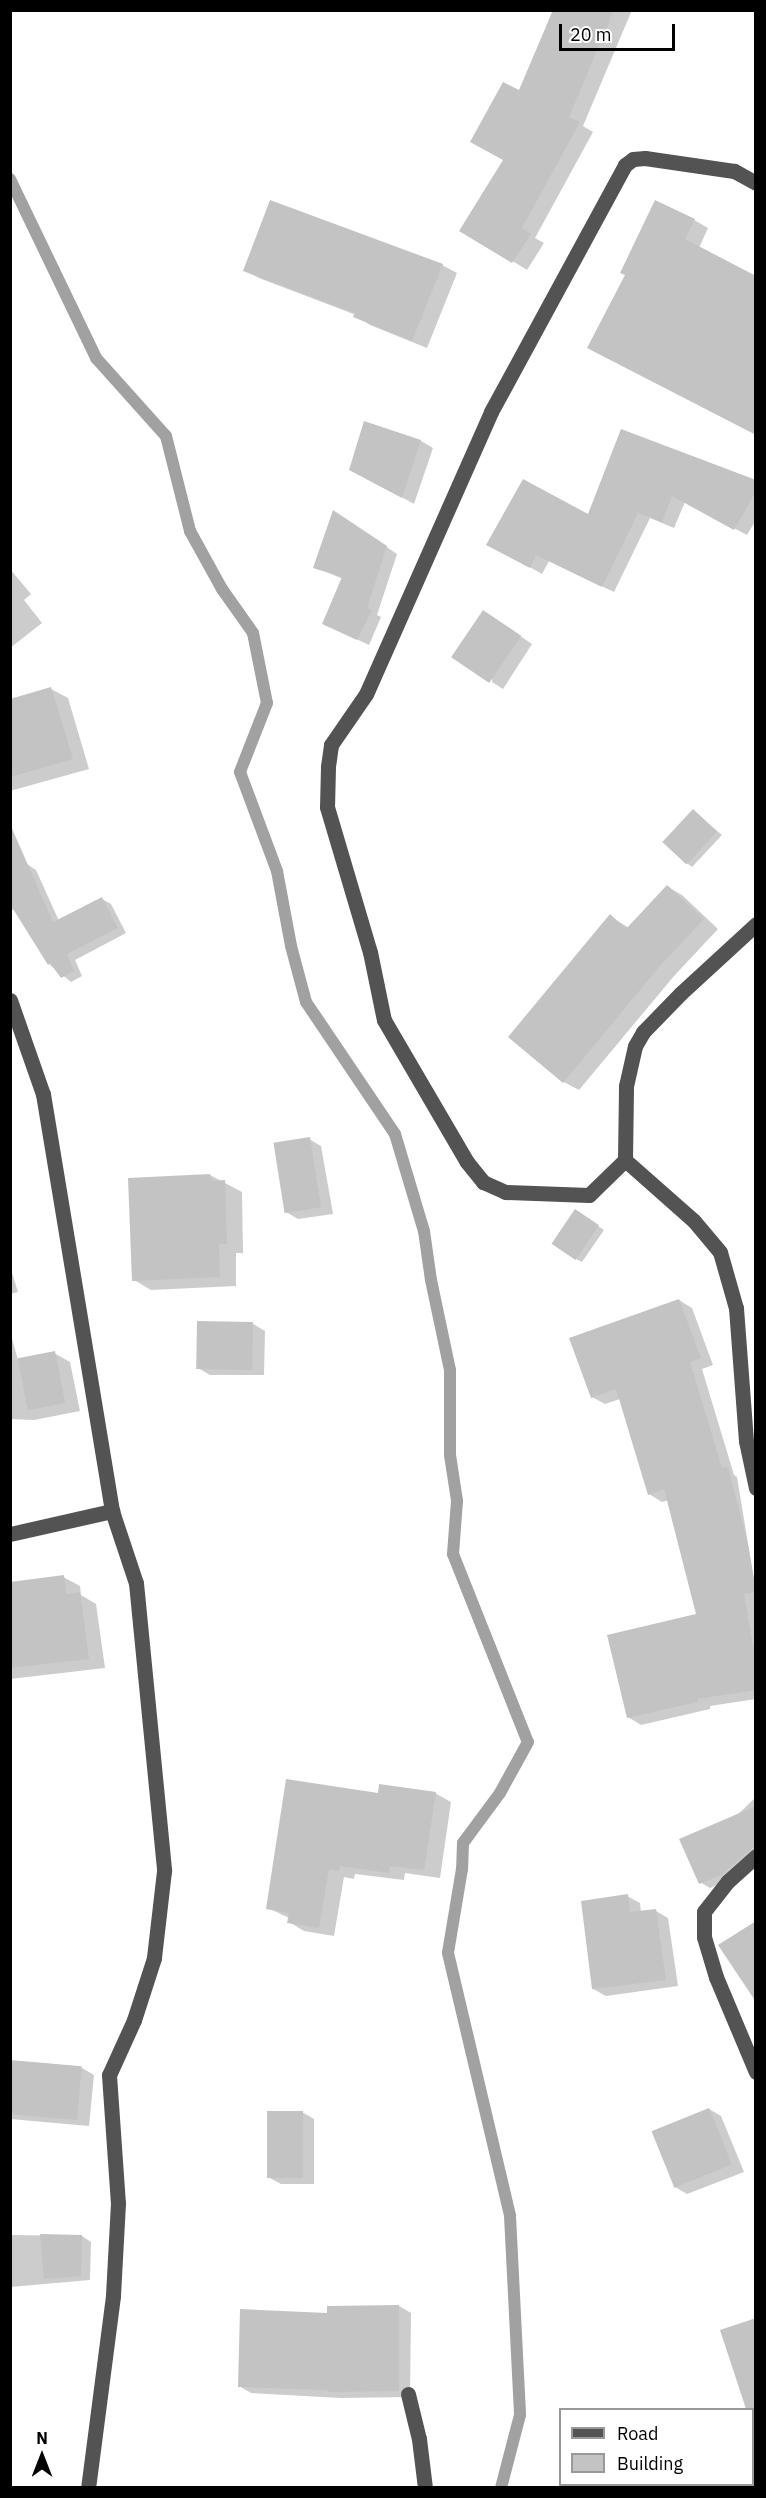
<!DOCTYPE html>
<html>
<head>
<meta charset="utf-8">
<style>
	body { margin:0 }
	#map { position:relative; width:766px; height:2498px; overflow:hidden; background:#fff; font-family:"IBM Plex Sans",sans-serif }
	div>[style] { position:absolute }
	.shadow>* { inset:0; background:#0003 }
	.stream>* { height:12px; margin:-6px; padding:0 6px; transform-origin:6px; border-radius:6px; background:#a1a1a1 }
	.building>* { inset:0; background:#c3c3c3; transform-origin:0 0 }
	.minor>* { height:15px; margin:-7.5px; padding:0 7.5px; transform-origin:7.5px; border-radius:7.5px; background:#535353 }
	span { translate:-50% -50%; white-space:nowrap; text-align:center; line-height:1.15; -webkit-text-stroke:6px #fff; paint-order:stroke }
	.frame { position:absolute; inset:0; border:12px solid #000; pointer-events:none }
	.legend { position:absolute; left:559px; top:2408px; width:195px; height:78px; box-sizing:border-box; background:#fff; border:2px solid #999; margin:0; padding:8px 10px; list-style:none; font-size:18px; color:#000 }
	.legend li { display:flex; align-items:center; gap:12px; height:30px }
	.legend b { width:30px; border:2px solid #999 }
	.north { position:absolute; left:12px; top:2426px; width:60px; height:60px; -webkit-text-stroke:4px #fff; paint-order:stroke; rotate:0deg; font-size:16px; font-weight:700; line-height:24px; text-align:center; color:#000 }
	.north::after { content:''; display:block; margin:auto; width:21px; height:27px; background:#000; clip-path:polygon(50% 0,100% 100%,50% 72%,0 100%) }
	.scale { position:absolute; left:559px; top:24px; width:116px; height:27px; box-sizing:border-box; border:3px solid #000; border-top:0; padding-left:8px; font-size:18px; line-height:21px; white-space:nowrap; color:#000; -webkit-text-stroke:4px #fff; paint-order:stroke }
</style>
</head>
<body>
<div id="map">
	<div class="shadow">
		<div style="clip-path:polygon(553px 10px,632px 10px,583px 126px,593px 132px,535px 238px,544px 243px,527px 270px,462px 230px,505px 160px,520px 92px)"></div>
		<div style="clip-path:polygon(694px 220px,708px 228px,699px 248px,603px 356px)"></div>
		<div style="clip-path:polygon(442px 265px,457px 273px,427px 348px,370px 325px,356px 315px,259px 278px,245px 270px)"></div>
		<div style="clip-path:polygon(365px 423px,421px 441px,433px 448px,414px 504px,351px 469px)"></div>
		<div style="clip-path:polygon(622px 431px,756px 482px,756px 520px,747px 535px,685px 502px,674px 528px,650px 518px,614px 592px,549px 561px,542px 574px,488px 544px,589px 516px)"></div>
		<div style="clip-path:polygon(344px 518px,397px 554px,377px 615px,381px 617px,369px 645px,324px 624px,343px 579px,315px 567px)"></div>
		<div style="clip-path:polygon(10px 569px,31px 594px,24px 600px,42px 623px,10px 648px)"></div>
		<div style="clip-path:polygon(495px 619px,532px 644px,503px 689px,492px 682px)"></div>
		<div style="clip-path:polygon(51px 689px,68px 698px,89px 769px,10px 791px,10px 700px)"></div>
		<div style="clip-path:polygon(693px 811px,722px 835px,692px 867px,687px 863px)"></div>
		<div style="clip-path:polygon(27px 864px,36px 870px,59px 921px,102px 899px,111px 904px,126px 933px,75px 960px,82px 976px,71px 982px,49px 964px,15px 909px,10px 911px,10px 871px)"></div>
		<div style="clip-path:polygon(668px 887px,682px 895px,718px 929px,674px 976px,579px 1090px,564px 1082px,510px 1037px,610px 916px,629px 928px)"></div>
		<div style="clip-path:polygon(309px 1139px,321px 1146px,333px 1214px,298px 1219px,286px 1212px)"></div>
		<div style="clip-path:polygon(210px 1175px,242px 1192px,243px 1253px,236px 1253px,236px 1286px,151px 1290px,134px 1280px)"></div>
		<div style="clip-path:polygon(581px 1215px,604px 1230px,582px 1262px,576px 1259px)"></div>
		<div style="clip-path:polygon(10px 1266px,18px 1292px,10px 1294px)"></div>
		<div style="clip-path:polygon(679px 1300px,692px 1308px,713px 1365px,702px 1369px,734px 1475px,737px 1477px,756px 1592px,756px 1699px,710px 1706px,710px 1709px,641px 1725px,628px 1717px,698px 1615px,669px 1500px,662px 1502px,649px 1494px,620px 1399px,605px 1404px,592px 1397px)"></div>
		<div style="clip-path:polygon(253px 1324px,265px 1331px,264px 1375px,210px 1375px,198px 1368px)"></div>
		<div style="clip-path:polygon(10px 1332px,18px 1360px,54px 1353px,70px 1362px,80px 1411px,34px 1420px,10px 1419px)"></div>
		<div style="clip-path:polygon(63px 1577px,80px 1586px,81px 1595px,96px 1604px,105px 1668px,10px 1679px,10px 1583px)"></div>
		<div style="clip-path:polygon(435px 1793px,451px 1802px,440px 1878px,405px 1873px,404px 1880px,355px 1874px,354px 1879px,344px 1877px,334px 1936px,304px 1931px,289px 1922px,289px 1918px,268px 1908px,379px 1795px)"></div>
		<div style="clip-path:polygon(756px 1797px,756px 1857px,731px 1879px,710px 1888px,700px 1882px,735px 1817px)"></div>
		<div style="clip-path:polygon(627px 1896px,640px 1903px,641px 1912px,656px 1911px,668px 1918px,678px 1986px,606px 1996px,593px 1989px)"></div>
		<div style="clip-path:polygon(10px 2061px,82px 2068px,94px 2075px,89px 2126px,10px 2119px)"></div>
		<div style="clip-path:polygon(709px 2109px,721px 2116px,744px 2172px,687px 2194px,675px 2187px)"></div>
		<div style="clip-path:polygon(302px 2112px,314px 2119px,314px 2184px,281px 2184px,268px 2177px)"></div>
		<div style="clip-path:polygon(10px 2235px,82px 2236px,91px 2242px,90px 2280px,10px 2287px)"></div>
		<div style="clip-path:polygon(399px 2306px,411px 2313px,410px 2397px,341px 2398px,251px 2393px,239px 2386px,328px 2314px)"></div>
	</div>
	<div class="stream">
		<div style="left:10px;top:179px;width:199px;rotate:64.3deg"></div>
		<div style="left:96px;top:358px;width:105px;rotate:48.1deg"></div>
		<div style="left:166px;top:436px;width:98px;rotate:75.8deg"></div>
		<div style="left:190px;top:531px;width:66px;rotate:61.1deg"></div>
		<div style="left:222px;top:589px;width:54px;rotate:54.8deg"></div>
		<div style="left:253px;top:633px;width:71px;rotate:78.7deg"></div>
		<div style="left:267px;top:703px;width:74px;rotate:111.4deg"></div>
		<div style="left:240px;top:772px;width:106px;rotate:69.5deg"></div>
		<div style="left:277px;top:871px;width:76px;rotate:79.4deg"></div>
		<div style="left:291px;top:946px;width:58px;rotate:75deg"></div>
		<div style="left:306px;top:1002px;width:159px;rotate:56deg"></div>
		<div style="left:395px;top:1134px;width:101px;rotate:73.4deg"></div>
		<div style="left:424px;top:1231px;width:49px;rotate:81.9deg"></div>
		<div style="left:431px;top:1280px;width:92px;rotate:78.1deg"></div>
		<div style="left:450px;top:1370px;width:85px;rotate:90deg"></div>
		<div style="left:450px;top:1455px;width:47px;rotate:81.3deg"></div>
		<div style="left:457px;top:1501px;width:53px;rotate:94.3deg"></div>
		<div style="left:453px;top:1554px;width:202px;rotate:68.3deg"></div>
		<div style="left:528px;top:1742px;width:58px;rotate:118.8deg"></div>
		<div style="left:500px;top:1793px;width:62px;rotate:126.5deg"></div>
		<div style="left:463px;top:1843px;width:26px;rotate:92deg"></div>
		<div style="left:462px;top:1869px;width:85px;rotate:99.5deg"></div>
		<div style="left:448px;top:1953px;width:270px;rotate:76.7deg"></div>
		<div style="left:510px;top:2216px;width:199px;rotate:87.1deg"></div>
		<div style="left:520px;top:2415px;width:75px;rotate:104.6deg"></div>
	</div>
	<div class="building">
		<div style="clip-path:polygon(553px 10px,614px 10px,569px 117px,580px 122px,522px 228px,531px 234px,512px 263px,459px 231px,503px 160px,470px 142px,503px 82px,519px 90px)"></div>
		<div style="clip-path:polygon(270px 200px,443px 264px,412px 341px,353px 317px,355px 313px,243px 271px)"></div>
		<div style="clip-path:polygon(655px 200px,695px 219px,685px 239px,756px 276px,756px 435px,587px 348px,625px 275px,620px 273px)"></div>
		<div style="clip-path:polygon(364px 421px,421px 440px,402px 498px,349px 470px)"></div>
		<div style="clip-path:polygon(621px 429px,756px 480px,756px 491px,734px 530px,672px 496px,662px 522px,638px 513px,602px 587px,536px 555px,530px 568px,486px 545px,523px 479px,588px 514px)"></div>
		<div style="clip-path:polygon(333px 510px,387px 546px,367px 608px,372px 610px,357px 640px,322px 624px,342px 577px,313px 568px)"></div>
		<div style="left:483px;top:610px;width:46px;height:57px;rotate:34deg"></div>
		<div style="clip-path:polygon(51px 687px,73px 759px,10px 777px,10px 699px)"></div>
		<div style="left:693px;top:809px;width:33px;height:45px;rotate:43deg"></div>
		<div style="clip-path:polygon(10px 824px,53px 922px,102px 897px,118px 928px,67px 954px,74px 971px,61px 978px,50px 963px,48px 965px,10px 904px)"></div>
		<div style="clip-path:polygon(667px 885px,704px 919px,659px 967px,563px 1083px,508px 1037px,610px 914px,626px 929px)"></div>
		<div style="left:310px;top:1137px;width:71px;height:37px;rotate:81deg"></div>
		<div style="clip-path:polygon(210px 1174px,212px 1181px,225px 1180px,227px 1244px,219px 1244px,220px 1277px,132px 1281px,128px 1178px)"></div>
		<div style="left:575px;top:1209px;width:29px;height:42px;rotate:34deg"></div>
		<div style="clip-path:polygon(679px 1299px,701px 1358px,690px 1362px,722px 1468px,728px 1467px,748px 1544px,756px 1592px,744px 1594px,756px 1663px,756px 1690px,697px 1699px,698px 1702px,627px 1718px,607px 1635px,696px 1614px,664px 1489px,648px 1495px,616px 1389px,591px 1398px,569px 1338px)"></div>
		<div style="left:197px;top:1321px;width:56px;height:48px;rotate:1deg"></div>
		<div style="left:55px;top:1351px;width:53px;height:38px;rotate:79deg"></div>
		<div style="clip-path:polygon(64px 1575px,66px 1594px,80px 1592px,89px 1659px,10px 1668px,10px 1582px)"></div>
		<div style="clip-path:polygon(286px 1779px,378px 1793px,379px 1784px,436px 1792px,424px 1870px,390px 1866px,389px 1873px,340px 1866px,339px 1871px,329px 1869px,319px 1928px,287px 1923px,289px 1913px,266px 1909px)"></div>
		<div style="clip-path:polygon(756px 1806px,756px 1845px,721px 1875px,699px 1884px,679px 1839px)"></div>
		<div style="clip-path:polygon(628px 1894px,630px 1912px,656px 1909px,666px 1980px,592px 1989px,581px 1901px)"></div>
		<div style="clip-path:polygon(756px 1921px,756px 2002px,718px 1945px)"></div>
		<div style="left:10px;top:2060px;width:72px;height:54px;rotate:5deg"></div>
		<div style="left:709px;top:2108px;width:61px;height:62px;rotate:68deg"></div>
		<div style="left:267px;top:2111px;width:36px;height:67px"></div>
		<div style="clip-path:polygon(40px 2234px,82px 2235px,81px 2276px,44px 2279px)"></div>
		<div style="clip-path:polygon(399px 2305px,399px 2391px,328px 2392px,327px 2390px,238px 2387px,240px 2309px,327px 2313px,327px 2306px)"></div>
		<div style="clip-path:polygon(756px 2318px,756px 2420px,753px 2420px,753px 2409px,746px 2409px,720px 2330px)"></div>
	</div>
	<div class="minor">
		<div style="left:756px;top:183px;width:25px;rotate:-151deg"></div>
		<div style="left:734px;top:171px;width:90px;rotate:-171.7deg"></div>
		<div style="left:645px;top:158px;width:12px;rotate:175deg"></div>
		<div style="left:633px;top:159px;width:10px;rotate:143deg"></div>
		<div style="left:625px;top:165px;width:281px;rotate:118.5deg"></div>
		<div style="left:491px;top:412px;width:308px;rotate:113.9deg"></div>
		<div style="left:366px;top:694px;width:62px;rotate:124.5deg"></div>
		<div style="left:331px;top:745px;width:22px;rotate:98deg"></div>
		<div style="left:328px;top:767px;width:40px;rotate:91.4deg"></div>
		<div style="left:327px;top:807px;width:151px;rotate:73.5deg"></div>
		<div style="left:370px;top:952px;width:69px;rotate:78.4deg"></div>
		<div style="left:384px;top:1020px;width:164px;rotate:59.7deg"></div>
		<div style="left:467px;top:1162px;width:26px;rotate:51deg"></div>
		<div style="left:483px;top:1182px;width:24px;rotate:24deg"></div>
		<div style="left:505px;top:1192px;width:84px;rotate:2deg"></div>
		<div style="left:589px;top:1195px;width:50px;rotate:-44.2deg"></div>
		<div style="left:625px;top:1160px;width:74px;rotate:-89.2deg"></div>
		<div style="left:626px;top:1086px;width:41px;rotate:-77.3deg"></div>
		<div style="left:635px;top:1046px;width:16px;rotate:-60deg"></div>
		<div style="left:643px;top:1032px;width:54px;rotate:-45.7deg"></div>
		<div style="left:681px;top:993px;width:102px;rotate:-42.6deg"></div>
		<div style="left:10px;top:1000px;width:100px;rotate:70.7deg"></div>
		<div style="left:43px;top:1094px;width:423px;rotate:80.6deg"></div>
		<div style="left:112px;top:1511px;width:76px;rotate:71.6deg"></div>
		<div style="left:136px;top:1583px;width:289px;rotate:84.4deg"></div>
		<div style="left:164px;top:1871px;width:88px;rotate:96.6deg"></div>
		<div style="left:154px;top:1958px;width:65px;rotate:107.9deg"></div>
		<div style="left:134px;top:2020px;width:60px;rotate:114.4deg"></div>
		<div style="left:109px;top:2075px;width:128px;rotate:86deg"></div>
		<div style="left:118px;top:2203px;width:93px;rotate:93.1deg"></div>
		<div style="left:113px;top:2296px;width:194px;rotate:97.4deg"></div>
		<div style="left:625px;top:1160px;width:92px;rotate:41.5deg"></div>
		<div style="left:694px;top:1221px;width:40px;rotate:50deg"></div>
		<div style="left:720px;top:1252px;width:58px;rotate:74.1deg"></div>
		<div style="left:736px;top:1308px;width:133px;rotate:85.7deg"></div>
		<div style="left:746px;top:1441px;width:48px;rotate:78deg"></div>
		<div style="left:10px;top:1534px;width:105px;rotate:-12.7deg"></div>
		<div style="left:756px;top:1856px;width:38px;rotate:138deg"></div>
		<div style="left:728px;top:1881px;width:39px;rotate:128deg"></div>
		<div style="left:704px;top:1912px;width:25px;rotate:90deg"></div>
		<div style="left:704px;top:1937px;width:42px;rotate:73.3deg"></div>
		<div style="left:716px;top:1977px;width:103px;rotate:67.2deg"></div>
		<div style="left:408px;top:2394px;width:46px;rotate:76.3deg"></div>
		<div style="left:419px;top:2439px;width:49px;rotate:83deg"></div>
	</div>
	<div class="frame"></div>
	<ul class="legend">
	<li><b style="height:8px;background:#535353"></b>Road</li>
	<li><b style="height:16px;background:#c3c3c3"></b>Building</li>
	</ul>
	<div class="north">N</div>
	<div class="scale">20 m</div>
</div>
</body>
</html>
